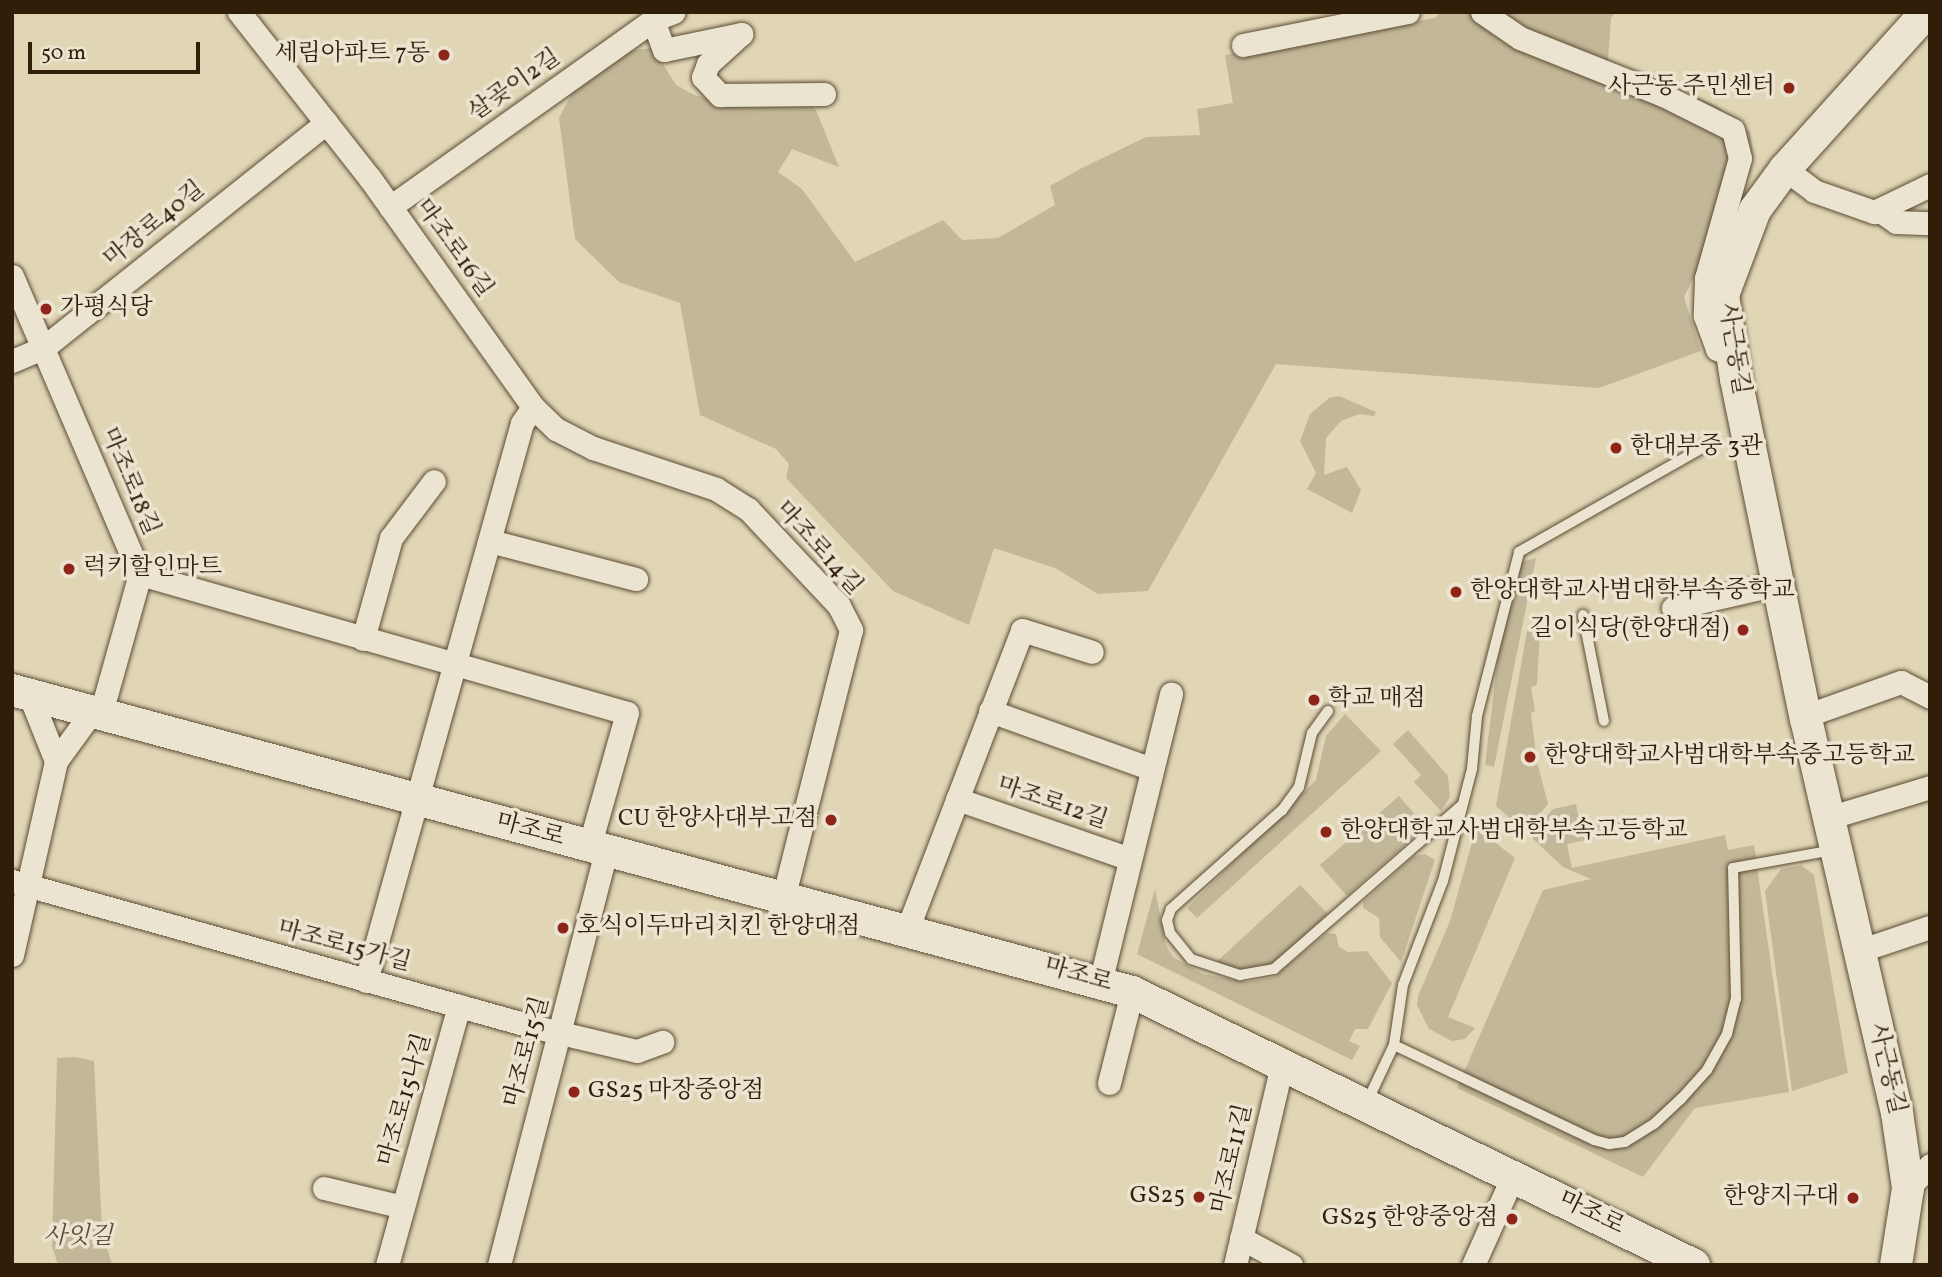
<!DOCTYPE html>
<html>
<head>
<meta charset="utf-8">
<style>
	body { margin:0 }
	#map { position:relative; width:1942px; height:1277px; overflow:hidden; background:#e0d6b6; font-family:Vollkorn,"Noto Serif KR",serif }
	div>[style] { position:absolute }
	.green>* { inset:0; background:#c2b798; transform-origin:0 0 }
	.roads { filter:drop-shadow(0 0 2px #5c4c34) drop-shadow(0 0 2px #5c4c34) }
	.lane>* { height:10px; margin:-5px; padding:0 5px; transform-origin:5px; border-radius:5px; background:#ebe4d0 }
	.street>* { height:23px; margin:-11.5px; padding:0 11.5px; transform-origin:11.5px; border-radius:11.5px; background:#ebe4d0 }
	.secondary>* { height:32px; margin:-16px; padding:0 16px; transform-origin:16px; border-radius:16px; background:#ebe4d0 }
	.dots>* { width:19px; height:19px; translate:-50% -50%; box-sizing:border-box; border:4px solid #ebe4d0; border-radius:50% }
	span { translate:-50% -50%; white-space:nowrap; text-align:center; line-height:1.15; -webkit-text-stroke:7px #ebe4d0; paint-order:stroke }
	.poi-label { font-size:24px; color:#301e08 }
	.right { translate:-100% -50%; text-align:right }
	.left { translate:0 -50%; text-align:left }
	.street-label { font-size:24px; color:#301e08 }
	.park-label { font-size:24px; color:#5c4c33; font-style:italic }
	.frame { position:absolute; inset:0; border:14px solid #301e08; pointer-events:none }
	.scale { position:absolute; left:28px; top:42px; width:172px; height:32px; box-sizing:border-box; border:4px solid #301e08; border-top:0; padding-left:9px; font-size:21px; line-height:24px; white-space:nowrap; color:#301e08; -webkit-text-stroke:5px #ebe4d0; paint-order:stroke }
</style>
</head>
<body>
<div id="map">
	<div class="green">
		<div style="clip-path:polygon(1441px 12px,1616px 12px,1611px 18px,1608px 60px,1717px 106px,1750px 132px,1753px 156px,1684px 297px,1701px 351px,1599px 388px,1276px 364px,1148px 591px,1098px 594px,1055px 568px,994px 548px,969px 625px,893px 591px,786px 478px,789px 464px,776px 449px,700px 415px,680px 303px,619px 282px,575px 239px,559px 118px,574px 89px,624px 51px,653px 48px,676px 85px,694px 95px,734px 104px,802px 99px,816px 110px,839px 167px,792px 149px,778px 172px,802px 189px,855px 262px,943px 220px,962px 240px,998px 238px,1055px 205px,1050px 186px,1080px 169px,1146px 137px,1200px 135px,1197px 109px,1233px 103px,1225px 55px,1435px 18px)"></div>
		<div style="clip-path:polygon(1339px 396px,1376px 412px,1374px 416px,1360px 414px,1341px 421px,1326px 438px,1324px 475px,1347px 467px,1361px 490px,1352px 513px,1307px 489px,1316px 473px,1300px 441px,1310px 414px,1329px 398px)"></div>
		<div style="clip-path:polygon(1536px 558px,1494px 767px,1485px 765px,1498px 657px,1520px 562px)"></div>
		<div style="clip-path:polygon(1527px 631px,1540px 632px,1537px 685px,1531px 687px,1535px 711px,1531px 713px,1537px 762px,1548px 804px,1525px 831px,1496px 806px)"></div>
		<div style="clip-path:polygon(1345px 714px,1381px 751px,1197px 918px,1187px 908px,1316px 780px,1326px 736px)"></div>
		<div style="clip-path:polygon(1408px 730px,1448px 776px,1450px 797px,1441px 811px,1414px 782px,1421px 775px,1393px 744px)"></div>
		<div style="left:1399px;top:796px;width:41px;height:105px;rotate:49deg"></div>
		<div style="clip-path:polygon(1576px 804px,1581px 829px,1638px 817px,1641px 828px,1567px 844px,1572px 868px,1725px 835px,1728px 850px,1754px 845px,1789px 1092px,1695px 1108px,1643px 1177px,1457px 1088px,1543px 890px,1591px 879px,1563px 867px,1530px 836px,1553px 809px)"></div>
		<div style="clip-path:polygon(1479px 830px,1515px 858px,1448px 1017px,1475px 1028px,1465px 1039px,1452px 1041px,1429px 1029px,1417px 1005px,1418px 996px,1450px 921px,1475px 832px)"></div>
		<div style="clip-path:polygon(1425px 854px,1435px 860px,1401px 962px,1380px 937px,1379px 918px,1363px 908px,1363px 902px,1414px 856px)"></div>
		<div style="clip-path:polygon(1801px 865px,1814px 875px,1848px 1073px,1792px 1091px,1765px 891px,1781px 869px)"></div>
		<div style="clip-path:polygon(1300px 885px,1328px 914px,1272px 965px,1251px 972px,1212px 966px)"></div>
		<div style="clip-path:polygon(1155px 889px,1166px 945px,1173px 957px,1203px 974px,1247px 982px,1274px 977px,1327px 933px,1336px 934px,1339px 947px,1348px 952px,1367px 951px,1392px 983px,1368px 1029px,1355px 1029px,1349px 1041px,1360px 1046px,1352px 1060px,1137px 954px)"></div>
		<div style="clip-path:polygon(76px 1057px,94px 1061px,102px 1230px,112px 1265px,58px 1265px,52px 1246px,57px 1058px)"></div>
	</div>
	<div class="roads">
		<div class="lane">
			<div style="left:1583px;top:615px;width:108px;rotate:78.8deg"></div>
			<div style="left:1328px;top:711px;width:27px;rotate:126deg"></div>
			<div style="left:1312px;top:733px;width:56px;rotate:103.5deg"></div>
			<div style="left:1299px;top:787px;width:29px;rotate:126deg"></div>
			<div style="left:1282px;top:810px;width:149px;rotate:138.3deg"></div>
			<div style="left:1171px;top:909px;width:12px;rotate:110deg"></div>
			<div style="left:1167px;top:920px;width:13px;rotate:77deg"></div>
			<div style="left:1170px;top:933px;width:33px;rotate:51deg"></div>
			<div style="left:1191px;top:959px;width:52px;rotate:18.1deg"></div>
			<div style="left:1240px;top:975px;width:35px;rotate:-10deg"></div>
			<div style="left:1274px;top:969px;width:248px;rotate:-41.1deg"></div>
			<div style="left:1394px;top:1045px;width:221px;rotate:25.4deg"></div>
			<div style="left:1594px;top:1140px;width:16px;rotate:15deg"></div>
			<div style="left:1609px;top:1144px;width:16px;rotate:-7deg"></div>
			<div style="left:1625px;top:1142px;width:34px;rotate:-32deg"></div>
			<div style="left:1654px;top:1124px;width:37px;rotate:-43deg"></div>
			<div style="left:1681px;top:1099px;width:39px;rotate:-48deg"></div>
			<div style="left:1707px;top:1070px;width:41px;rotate:-60.9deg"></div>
			<div style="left:1727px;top:1034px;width:36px;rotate:-76deg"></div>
			<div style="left:1736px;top:999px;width:131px;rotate:-91.3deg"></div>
			<div style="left:1733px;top:868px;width:102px;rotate:-10.2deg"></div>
			<div style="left:1367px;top:1102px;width:63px;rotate:-64.7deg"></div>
			<div style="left:1394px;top:1045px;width:61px;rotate:-81.5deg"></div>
			<div style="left:1403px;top:985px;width:111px;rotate:-69deg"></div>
			<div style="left:1443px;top:881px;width:116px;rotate:-75.5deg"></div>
			<div style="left:1472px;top:769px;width:53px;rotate:-84.6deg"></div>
			<div style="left:1477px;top:716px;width:169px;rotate:-75.6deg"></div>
			<div style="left:1519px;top:552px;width:221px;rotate:-29.6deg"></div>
		</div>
		<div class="street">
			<div style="left:239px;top:12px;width:210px;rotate:51.8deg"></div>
			<div style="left:369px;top:177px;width:282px;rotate:54.5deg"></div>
			<div style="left:533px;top:407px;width:32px;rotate:44deg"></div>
			<div style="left:556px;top:429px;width:42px;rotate:27.2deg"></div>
			<div style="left:593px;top:448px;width:130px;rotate:18.4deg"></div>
			<div style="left:716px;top:489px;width:38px;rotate:32deg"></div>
			<div style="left:748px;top:509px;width:133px;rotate:46.8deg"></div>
			<div style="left:839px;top:606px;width:27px;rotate:63deg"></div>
			<div style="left:851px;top:630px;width:276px;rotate:104.2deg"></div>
			<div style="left:1482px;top:12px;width:46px;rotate:34.4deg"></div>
			<div style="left:1520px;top:38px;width:152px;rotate:21.7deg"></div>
			<div style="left:1661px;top:94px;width:80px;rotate:26.6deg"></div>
			<div style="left:1733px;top:130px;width:29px;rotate:76deg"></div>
			<div style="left:1740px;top:158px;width:125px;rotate:105.8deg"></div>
			<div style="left:1706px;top:278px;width:38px;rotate:92deg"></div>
			<div style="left:1705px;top:316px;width:35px;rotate:70deg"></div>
			<div style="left:1717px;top:349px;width:17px;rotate:21deg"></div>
			<div style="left:653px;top:20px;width:32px;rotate:70deg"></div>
			<div style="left:664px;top:50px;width:79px;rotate:-11.7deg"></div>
			<div style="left:741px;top:34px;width:45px;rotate:137.7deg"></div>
			<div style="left:708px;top:64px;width:14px;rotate:111deg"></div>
			<div style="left:703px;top:77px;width:25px;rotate:47deg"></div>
			<div style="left:720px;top:95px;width:104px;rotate:-0.6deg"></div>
			<div style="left:1243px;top:45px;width:168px;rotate:-11.3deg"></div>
			<div style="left:1785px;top:169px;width:36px;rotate:37deg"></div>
			<div style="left:1814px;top:191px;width:64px;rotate:19.3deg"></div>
			<div style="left:1874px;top:212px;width:62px;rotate:-25.7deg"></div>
			<div style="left:390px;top:207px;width:323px;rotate:-35.4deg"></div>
			<div style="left:653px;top:20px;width:22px;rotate:-21deg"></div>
			<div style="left:1879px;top:210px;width:21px;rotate:35deg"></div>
			<div style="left:1896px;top:222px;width:34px;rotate:2deg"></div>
			<div style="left:12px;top:276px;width:324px;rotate:66.8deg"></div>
			<div style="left:140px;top:574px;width:148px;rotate:105.7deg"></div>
			<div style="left:12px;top:361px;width:34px;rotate:-23deg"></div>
			<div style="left:43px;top:348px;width:362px;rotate:-38.5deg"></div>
			<div style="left:490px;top:541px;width:151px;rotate:14.6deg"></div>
			<div style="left:140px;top:574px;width:506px;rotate:15.93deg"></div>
			<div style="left:627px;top:713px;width:139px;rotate:105.8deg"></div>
			<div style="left:1673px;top:608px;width:108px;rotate:-12.9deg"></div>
			<div style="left:363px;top:639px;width:105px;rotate:-74.5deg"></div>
			<div style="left:391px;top:538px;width:71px;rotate:-53deg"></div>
			<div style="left:30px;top:696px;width:70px;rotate:68.2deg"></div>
			<div style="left:990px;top:711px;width:172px;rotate:19.7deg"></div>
			<div style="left:1805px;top:716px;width:102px;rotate:-19.5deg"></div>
			<div style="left:1901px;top:682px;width:33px;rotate:27deg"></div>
			<div style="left:957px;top:799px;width:183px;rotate:19.1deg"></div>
			<div style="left:1828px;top:818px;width:107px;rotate:-16.9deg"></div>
			<div style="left:12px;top:881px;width:539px;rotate:15.61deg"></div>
			<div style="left:531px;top:1026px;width:109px;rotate:13.3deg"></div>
			<div style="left:637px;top:1051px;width:27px;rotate:-20deg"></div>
			<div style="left:907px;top:930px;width:321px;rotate:-69deg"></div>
			<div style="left:1022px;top:630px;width:73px;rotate:17.4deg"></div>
			<div style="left:1859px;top:951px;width:75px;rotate:-18.7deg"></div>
			<div style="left:12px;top:955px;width:199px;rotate:-77.2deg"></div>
			<div style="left:56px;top:761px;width:59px;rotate:-53.9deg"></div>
			<div style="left:366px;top:981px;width:579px;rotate:-74.38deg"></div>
			<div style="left:522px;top:423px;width:19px;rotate:-55deg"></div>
			<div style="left:1100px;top:983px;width:298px;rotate:-76.2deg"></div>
			<div style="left:1109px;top:1083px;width:94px;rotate:-75.8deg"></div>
			<div style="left:324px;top:1188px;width:81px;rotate:13.5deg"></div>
			<div style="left:1908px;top:1188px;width:32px;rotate:-46deg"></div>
			<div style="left:1241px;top:1238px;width:57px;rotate:28.4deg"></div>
			<div style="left:387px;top:1265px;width:269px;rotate:-74.5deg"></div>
			<div style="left:499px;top:1265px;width:428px;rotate:-75.5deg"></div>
			<div style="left:1235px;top:1265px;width:205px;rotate:-76.8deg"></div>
			<div style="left:1473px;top:1265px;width:98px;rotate:-65.8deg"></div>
		</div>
		<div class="secondary">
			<div style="left:12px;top:690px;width:1160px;rotate:15.09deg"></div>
			<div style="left:1132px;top:992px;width:625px;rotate:25.91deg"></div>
			<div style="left:1896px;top:1265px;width:78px;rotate:-81.1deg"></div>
			<div style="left:1908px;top:1188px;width:76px;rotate:-98.3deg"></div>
			<div style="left:1897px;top:1113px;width:403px;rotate:-103deg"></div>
			<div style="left:1806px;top:720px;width:348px;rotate:-101.6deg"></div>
			<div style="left:1736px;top:379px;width:85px;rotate:-98.8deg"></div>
			<div style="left:1723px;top:295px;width:91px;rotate:-69.4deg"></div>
			<div style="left:1755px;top:210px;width:51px;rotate:-53.8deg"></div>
			<div style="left:1785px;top:169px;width:212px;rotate:-47.9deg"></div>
		</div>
	</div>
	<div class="dots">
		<div style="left:444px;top:55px;background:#8f2418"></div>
		<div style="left:1789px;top:88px;background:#8f2418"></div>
		<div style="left:46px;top:309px;background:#8f2418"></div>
		<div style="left:1616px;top:448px;background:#8f2418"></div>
		<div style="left:69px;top:569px;background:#8f2418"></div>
		<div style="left:1456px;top:592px;background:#8f2418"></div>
		<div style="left:1743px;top:630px;background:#8f2418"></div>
		<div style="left:1314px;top:700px;background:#8f2418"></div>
		<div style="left:1530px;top:757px;background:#8f2418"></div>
		<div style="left:831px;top:820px;background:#8f2418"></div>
		<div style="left:1326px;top:832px;background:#8f2418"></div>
		<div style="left:563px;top:928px;background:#8f2418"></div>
		<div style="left:574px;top:1092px;background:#8f2418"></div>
		<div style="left:1199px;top:1197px;background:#8f2418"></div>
		<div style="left:1853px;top:1198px;background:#8f2418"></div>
		<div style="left:1512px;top:1219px;background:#8f2418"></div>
	</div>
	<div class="poi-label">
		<span class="right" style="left:430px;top:55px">세림아파트 7동</span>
		<span class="right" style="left:1775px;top:88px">사근동 주민센터</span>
		<span class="left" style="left:60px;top:309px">가평식당</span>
		<span class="left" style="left:1630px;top:448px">한대부중 3관</span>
		<span class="left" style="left:83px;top:569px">럭키할인마트</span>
		<span class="left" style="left:1470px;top:592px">한양대학교사범대학부속중학교</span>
		<span class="right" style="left:1729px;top:630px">길이식당(한양대점)</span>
		<span class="left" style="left:1328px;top:700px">학교 매점</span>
		<span class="left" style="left:1544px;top:757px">한양대학교사범대학부속중고등학교</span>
		<span class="right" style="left:817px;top:820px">CU 한양사대부고점</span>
		<span class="left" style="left:1340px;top:832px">한양대학교사범대학부속고등학교</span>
		<span class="left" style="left:577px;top:928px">호식이두마리치킨 한양대점</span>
		<span class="left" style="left:588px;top:1092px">GS25 마장중앙점</span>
		<span class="right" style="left:1185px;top:1197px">GS25</span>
		<span class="right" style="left:1839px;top:1198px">한양지구대</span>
		<span class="right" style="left:1498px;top:1219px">GS25 한양중앙점</span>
	</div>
	<div class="street-label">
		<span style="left:515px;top:86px;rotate:-35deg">살곶이2길</span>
		<span style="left:155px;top:225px;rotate:-39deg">마장로40길</span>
		<span style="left:453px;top:249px;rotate:54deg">마조로16길</span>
		<span style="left:1733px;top:349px;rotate:81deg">사근동길</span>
		<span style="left:129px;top:482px;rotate:67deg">마조로18길</span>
		<span style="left:818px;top:549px;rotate:48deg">마조로14길</span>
		<span style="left:1052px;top:804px;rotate:19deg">마조로12길</span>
		<span style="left:530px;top:831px;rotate:15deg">마조로</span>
		<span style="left:344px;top:947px;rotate:15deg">마조로15가길</span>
		<span style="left:1078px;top:976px;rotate:16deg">마조로</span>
		<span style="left:528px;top:1052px;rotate:-75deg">마조로15길</span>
		<span style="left:1886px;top:1069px;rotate:77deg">사근동길</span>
		<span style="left:406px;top:1100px;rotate:-74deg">마조로15나길</span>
		<span style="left:1233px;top:1159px;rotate:-77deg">마조로11길</span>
		<span style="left:1591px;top:1214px;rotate:26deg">마조로</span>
	</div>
	<div class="park-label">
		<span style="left:78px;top:1238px">사잇길</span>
	</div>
	<div class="frame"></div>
	<div class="scale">50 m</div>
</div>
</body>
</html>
